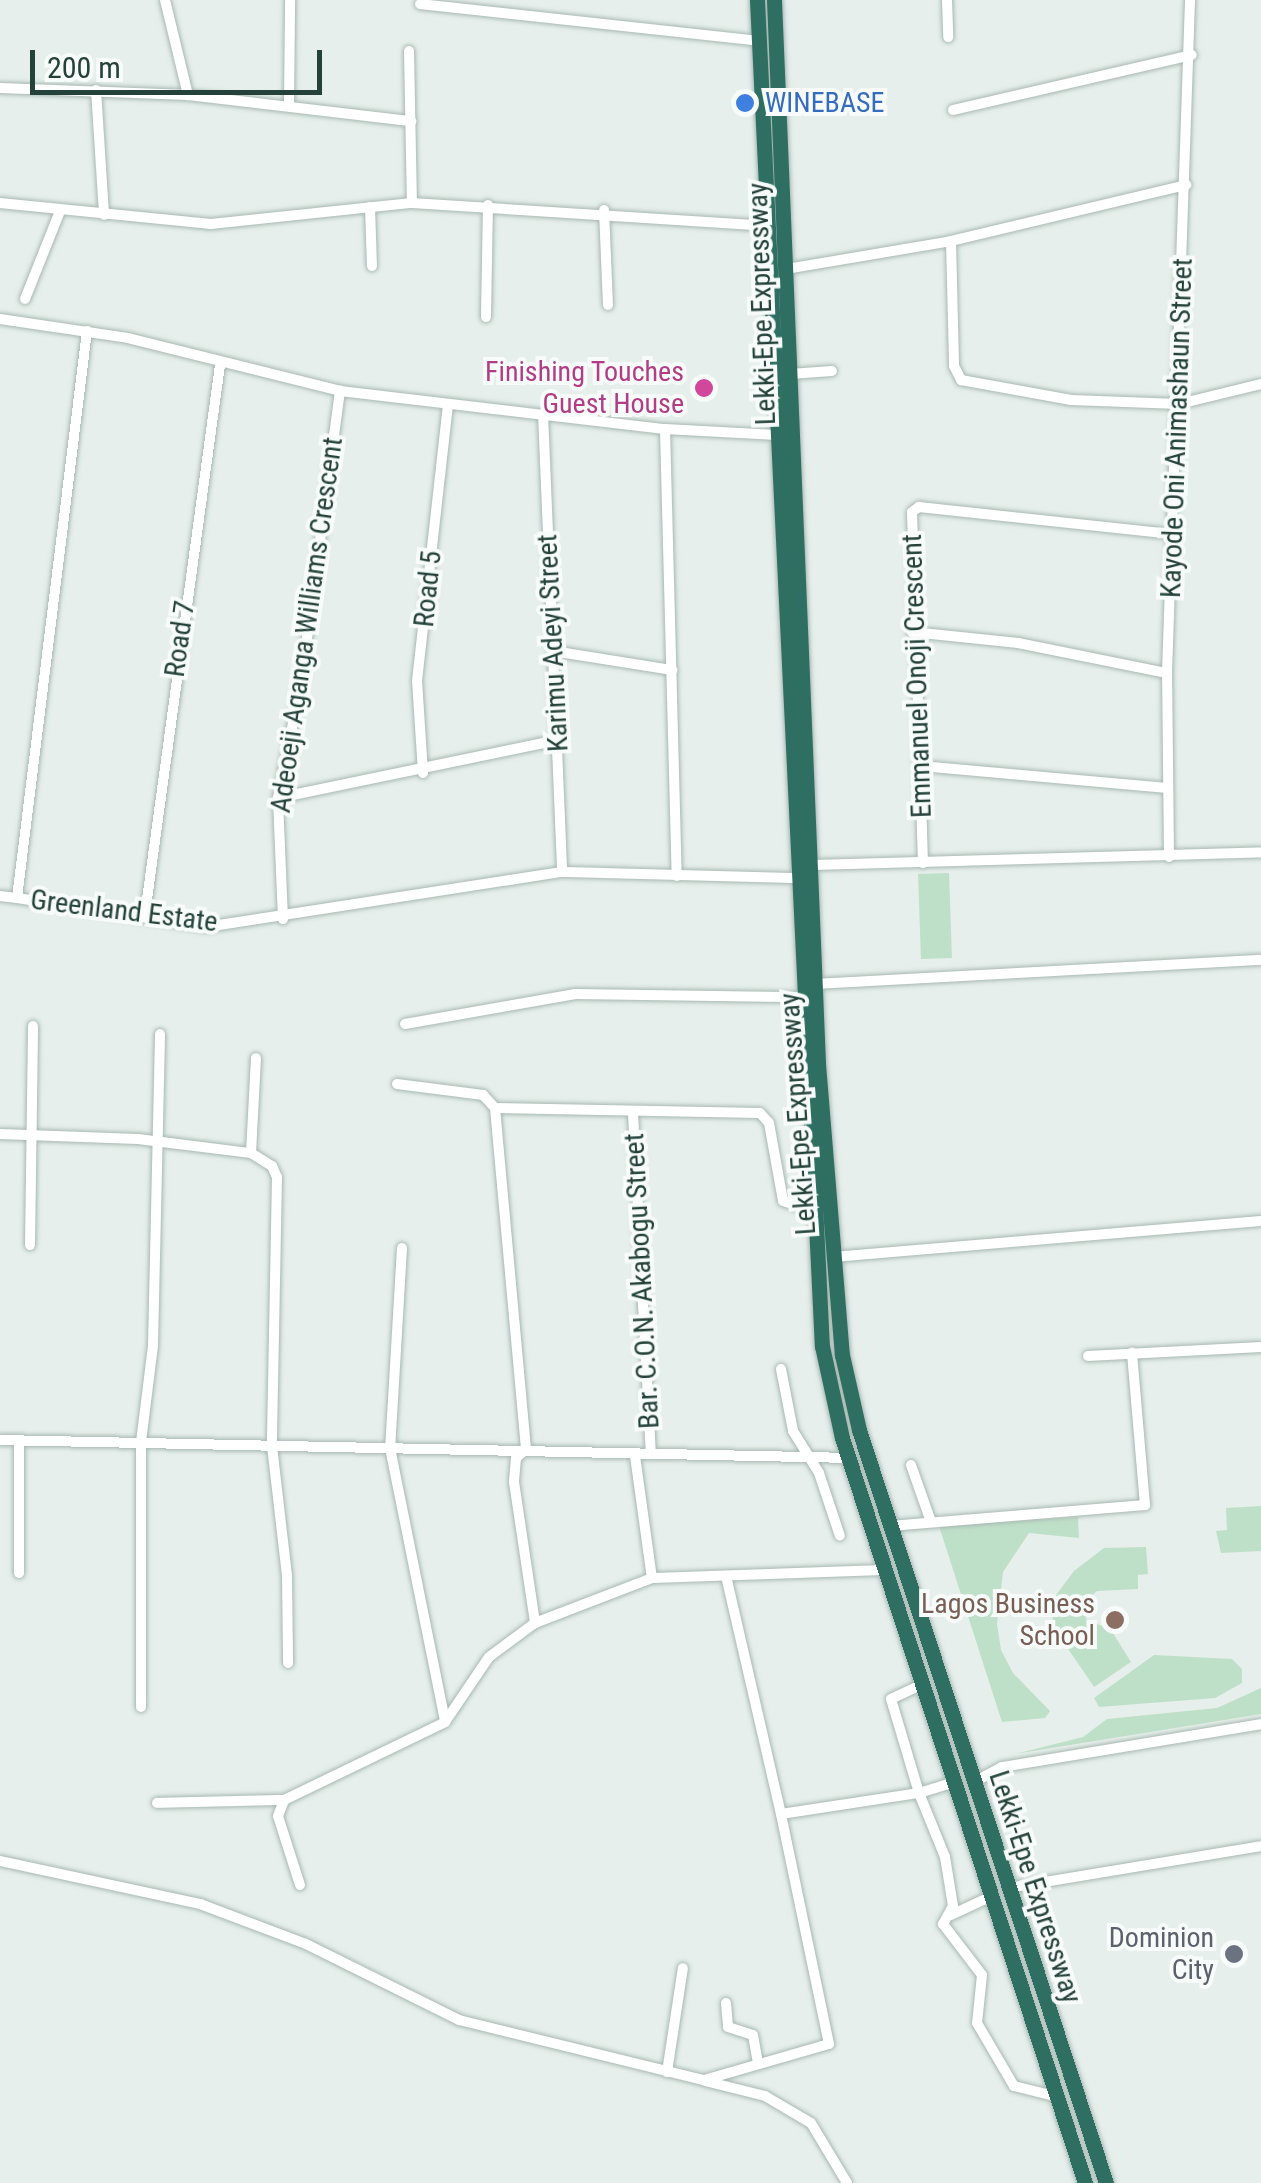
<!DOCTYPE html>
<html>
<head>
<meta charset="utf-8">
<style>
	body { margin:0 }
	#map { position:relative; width:1261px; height:2183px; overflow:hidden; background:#e6efeb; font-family:"Roboto Condensed",sans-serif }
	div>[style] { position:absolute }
	.green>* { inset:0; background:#bfe0c8; transform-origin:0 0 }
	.roads { filter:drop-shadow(0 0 2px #a8b8b2) drop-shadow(0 0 2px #a8b8b2) }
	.minor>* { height:10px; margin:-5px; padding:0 5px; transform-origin:5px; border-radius:5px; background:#fff }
	.highway>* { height:15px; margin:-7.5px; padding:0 7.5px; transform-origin:7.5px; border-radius:7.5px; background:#2f6f62 }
	.dots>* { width:28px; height:28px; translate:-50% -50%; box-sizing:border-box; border:5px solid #f7fbf9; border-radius:50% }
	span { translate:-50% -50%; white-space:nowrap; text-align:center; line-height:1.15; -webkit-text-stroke:8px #f7fbf9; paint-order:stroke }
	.shop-label { font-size:28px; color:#366cbe }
	.left { translate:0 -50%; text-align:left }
	.street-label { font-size:28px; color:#24423a }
	.hotel-label { font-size:28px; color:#b23c85 }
	.right { translate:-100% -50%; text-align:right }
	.education-label { font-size:28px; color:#785e54 }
	.worship-label { font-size:28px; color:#5b616d }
	.scale { position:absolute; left:30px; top:50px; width:292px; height:45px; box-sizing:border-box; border:5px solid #24423a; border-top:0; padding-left:12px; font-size:30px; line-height:35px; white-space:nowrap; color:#24423a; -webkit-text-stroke:8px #f7fbf9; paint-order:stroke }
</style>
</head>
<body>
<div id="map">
	<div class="green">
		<div style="left:949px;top:873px;width:85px;height:31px;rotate:88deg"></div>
		<div style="clip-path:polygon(1261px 1506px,1261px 1551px,1221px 1553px,1216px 1531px,1227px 1530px,1226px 1508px)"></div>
		<div style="clip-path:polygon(1078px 1517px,1079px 1538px,1029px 1533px,1003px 1572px,997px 1624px,1001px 1650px,1013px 1673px,1050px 1711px,1045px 1718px,1002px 1722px,939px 1526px)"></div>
		<div style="clip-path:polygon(1146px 1547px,1148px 1574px,1138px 1575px,1138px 1589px,1097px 1591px,1084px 1603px,1086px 1619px,1111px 1630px,1131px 1662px,1094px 1687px,1052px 1625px,1056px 1595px,1074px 1571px,1104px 1548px)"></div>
		<div style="clip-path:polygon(1154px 1655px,1232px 1659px,1242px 1669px,1242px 1683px,1215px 1698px,1099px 1707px,1094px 1698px)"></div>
		<div style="clip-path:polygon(1261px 1688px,1261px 1714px,1015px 1754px,1083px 1737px,1107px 1719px,1217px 1708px)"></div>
	</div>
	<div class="roads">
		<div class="minor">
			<div style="left:165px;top:0;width:98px;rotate:76.4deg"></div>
			<div style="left:947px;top:0;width:37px;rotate:88deg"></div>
			<div style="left:420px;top:4px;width:341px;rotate:6.2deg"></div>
			<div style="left:409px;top:51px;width:152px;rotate:88.9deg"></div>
			<div style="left:0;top:88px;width:188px;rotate:2.1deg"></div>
			<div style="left:188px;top:95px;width:225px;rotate:6.7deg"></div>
			<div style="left:96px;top:90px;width:125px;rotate:86.3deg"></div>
			<div style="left:289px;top:104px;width:104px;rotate:-89.4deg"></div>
			<div style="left:953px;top:110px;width:245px;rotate:-13deg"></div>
			<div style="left:0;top:203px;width:212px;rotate:5.7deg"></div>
			<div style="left:211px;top:224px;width:202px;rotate:-6deg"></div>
			<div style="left:412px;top:203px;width:358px;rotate:3.7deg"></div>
			<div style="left:370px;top:207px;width:59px;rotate:88.1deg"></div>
			<div style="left:604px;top:210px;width:95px;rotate:87.6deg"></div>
			<div style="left:951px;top:241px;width:125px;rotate:88.6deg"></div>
			<div style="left:954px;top:366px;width:16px;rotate:63deg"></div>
			<div style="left:961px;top:380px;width:112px;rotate:10.3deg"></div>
			<div style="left:1071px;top:400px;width:108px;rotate:2.1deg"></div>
			<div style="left:1179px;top:404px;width:84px;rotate:-13.7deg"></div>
			<div style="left:786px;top:269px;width:167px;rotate:-9.6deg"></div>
			<div style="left:951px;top:241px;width:242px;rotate:-13.4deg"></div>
			<div style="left:25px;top:299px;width:95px;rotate:-68.3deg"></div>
			<div style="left:486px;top:317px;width:112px;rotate:-89deg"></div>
			<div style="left:0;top:319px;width:129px;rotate:8.4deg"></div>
			<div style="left:128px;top:338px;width:219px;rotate:14deg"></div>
			<div style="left:340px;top:391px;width:327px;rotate:6.7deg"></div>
			<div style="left:665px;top:429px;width:112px;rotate:3.1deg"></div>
			<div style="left:87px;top:331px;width:571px;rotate:97.04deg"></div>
			<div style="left:17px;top:898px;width:191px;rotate:8.7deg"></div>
			<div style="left:206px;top:927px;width:360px;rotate:-8.8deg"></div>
			<div style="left:562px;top:872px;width:235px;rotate:1.5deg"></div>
			<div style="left:790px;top:374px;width:42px;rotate:-4.1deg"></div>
			<div style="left:543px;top:414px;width:458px;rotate:87.6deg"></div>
			<div style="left:665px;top:429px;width:447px;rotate:88.5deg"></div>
			<div style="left:912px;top:632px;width:107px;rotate:5.9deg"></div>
			<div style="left:1018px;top:643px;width:152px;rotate:11.4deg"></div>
			<div style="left:553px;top:651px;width:121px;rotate:9.1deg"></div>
			<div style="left:920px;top:766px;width:246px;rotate:5.1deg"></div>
			<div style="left:423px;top:773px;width:92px;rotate:-93.7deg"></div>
			<div style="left:417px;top:681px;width:278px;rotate:-83.6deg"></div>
			<div style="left:278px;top:798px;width:286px;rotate:-11.7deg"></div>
			<div style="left:1169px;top:857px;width:184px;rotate:-90.6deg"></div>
			<div style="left:1167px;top:673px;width:673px;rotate:-88.04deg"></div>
			<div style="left:923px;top:863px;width:351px;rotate:-91.8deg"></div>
			<div style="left:912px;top:512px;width:9px;rotate:-36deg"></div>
			<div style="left:919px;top:507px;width:255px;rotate:6.1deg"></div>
			<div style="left:809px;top:865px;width:452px;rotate:-1.6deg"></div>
			<div style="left:0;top:896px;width:17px;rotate:7deg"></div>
			<div style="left:145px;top:914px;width:554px;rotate:-82.22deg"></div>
			<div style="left:283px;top:919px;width:121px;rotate:-92.4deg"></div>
			<div style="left:278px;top:798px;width:117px;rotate:-78.7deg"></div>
			<div style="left:301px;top:683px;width:295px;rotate:-82.4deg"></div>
			<div style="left:815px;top:984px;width:447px;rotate:-3.1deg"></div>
			<div style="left:405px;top:1024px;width:173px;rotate:-10deg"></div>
			<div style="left:575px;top:994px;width:227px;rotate:0.8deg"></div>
			<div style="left:397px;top:1084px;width:87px;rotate:7.3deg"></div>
			<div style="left:483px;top:1095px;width:18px;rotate:47deg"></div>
			<div style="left:495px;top:1108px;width:265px;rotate:1.1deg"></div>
			<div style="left:760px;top:1113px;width:13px;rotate:48deg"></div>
			<div style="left:769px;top:1123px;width:79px;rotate:79.8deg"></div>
			<div style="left:783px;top:1201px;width:32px;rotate:18deg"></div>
			<div style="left:495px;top:1108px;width:342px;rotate:84.8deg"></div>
			<div style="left:526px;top:1449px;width:13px;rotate:138deg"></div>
			<div style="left:516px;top:1458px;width:24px;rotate:95deg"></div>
			<div style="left:514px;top:1482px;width:143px;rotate:81.5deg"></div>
			<div style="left:633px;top:1113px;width:340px;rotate:87deg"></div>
			<div style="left:0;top:1134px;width:138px;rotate:2.1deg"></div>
			<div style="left:138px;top:1139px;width:114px;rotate:7.1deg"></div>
			<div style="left:251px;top:1153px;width:25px;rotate:32deg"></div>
			<div style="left:272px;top:1166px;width:12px;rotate:66deg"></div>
			<div style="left:277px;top:1177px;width:269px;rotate:91.1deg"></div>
			<div style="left:272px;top:1446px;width:130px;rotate:83.4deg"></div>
			<div style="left:287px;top:1575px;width:88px;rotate:89.3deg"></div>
			<div style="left:251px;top:1153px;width:95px;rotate:-87deg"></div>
			<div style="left:30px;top:1245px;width:219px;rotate:-89.2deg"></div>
			<div style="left:402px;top:1248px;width:200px;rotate:93.4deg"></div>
			<div style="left:390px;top:1448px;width:279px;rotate:78.6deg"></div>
			<div style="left:832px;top:1257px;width:431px;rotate:-4.8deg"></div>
			<div style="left:1088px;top:1356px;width:173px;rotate:-3deg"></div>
			<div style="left:781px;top:1369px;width:63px;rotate:79deg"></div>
			<div style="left:793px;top:1431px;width:49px;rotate:58.2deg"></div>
			<div style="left:819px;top:1473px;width:66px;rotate:71.6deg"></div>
			<div style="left:0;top:1440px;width:849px;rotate:1.21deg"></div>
			<div style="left:19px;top:1440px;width:133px;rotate:90deg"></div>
			<div style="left:635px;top:1456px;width:123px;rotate:82.1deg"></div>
			<div style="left:911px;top:1465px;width:57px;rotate:70.6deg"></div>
			<div style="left:890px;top:1526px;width:256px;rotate:-4.7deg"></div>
			<div style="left:1145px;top:1505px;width:153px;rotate:-94.9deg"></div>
			<div style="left:726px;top:1576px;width:244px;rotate:77deg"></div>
			<div style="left:923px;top:1684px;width:35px;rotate:155deg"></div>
			<div style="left:891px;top:1699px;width:98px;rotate:73.4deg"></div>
			<div style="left:919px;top:1793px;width:38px;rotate:-17deg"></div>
			<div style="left:141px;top:1707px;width:265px;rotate:-90deg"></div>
			<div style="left:141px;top:1442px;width:98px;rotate:-82.9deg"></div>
			<div style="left:153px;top:1345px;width:311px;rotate:-88.7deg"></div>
			<div style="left:974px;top:1782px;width:32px;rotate:-28deg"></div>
			<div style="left:1002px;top:1767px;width:263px;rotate:-9.4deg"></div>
			<div style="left:157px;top:1803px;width:127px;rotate:-1.4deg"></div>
			<div style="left:0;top:1861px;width:205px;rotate:12.1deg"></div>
			<div style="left:200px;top:1904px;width:113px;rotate:20.7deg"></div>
			<div style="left:306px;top:1944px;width:171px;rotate:26.4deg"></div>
			<div style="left:459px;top:2020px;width:252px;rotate:13.8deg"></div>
			<div style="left:704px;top:2080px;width:130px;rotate:-16.1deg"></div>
			<div style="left:829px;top:2044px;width:235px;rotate:-101.8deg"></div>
			<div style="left:781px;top:1814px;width:140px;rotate:-8.7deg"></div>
			<div style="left:919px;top:1793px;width:69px;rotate:67.9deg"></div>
			<div style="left:945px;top:1857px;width:50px;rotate:80.7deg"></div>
			<div style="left:953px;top:1906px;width:21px;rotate:119deg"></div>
			<div style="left:943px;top:1924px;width:64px;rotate:52.6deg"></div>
			<div style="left:982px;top:1975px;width:48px;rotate:95.9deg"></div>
			<div style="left:977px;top:2023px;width:73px;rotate:59.6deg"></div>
			<div style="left:1014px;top:2086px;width:45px;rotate:14deg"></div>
			<div style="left:300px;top:1885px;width:72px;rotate:-107.7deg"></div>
			<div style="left:278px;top:1816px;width:17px;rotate:-69deg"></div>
			<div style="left:284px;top:1800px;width:179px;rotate:-25.8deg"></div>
			<div style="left:445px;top:1722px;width:78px;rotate:-55.9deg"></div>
			<div style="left:489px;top:1657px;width:57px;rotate:-36.5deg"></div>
			<div style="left:535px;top:1623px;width:125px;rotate:-21deg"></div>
			<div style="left:652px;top:1578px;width:233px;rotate:-2deg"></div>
			<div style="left:1008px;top:1888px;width:256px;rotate:-9.4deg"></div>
			<div style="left:951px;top:1915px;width:45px;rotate:-24.9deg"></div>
			<div style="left:726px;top:2003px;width:24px;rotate:85deg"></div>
			<div style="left:728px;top:2027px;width:26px;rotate:18deg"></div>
			<div style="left:753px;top:2035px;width:28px;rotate:80deg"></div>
			<div style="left:667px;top:2072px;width:105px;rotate:-81.3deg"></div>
			<div style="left:705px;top:2081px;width:62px;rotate:14deg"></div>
			<div style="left:765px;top:2096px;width:53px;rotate:30.4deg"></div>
			<div style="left:811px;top:2123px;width:70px;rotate:59deg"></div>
		</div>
		<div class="highway">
			<div style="left:757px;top:0;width:1348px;rotate:87.24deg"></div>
			<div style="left:822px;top:1346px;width:94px;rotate:77.7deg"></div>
			<div style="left:842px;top:1438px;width:784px;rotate:71.93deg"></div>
			<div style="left:774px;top:0;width:1065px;rotate:87.63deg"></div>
			<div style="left:818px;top:1064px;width:292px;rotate:85.3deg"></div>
			<div style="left:842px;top:1355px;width:77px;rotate:77.2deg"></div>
			<div style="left:859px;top:1430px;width:792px;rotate:71.84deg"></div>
		</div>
	</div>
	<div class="dots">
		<div style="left:745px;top:103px;background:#3f7fe0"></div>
		<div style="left:704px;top:388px;background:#d1479c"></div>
		<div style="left:1115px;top:1620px;background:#8d6e63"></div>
		<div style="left:1234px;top:1954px;background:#6b7280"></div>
	</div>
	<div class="shop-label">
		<span class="left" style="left:765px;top:103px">WINEBASE</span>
	</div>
	<div class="street-label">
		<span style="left:762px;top:304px;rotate:-92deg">Lekki-Epe Expressway</span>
		<span style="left:1177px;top:428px;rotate:-88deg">Kayode Oni Animashaun Street</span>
		<span style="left:428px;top:589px;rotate:-84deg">Road 5</span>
		<span style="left:307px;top:625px;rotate:-82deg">Adeoeji Aganga Williams Crescent</span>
		<span style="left:180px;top:639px;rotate:-82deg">Road 7</span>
		<span style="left:553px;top:643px;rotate:-93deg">Karimu Adeyi Street</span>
		<span style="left:917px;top:676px;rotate:-92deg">Emmanuel Onoji Crescent</span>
		<span style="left:124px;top:911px;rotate:7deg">Greenland Estate</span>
		<span style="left:798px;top:1114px;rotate:-94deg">Lekki-Epe Expressway</span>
		<span style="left:642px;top:1281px;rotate:-93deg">Bar. C.O.N. Akabogu Street</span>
		<span style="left:1035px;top:1887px;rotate:72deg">Lekki-Epe Expressway</span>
	</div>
	<div class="hotel-label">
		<span class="right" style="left:684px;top:388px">Finishing Touches<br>Guest House</span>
	</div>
	<div class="education-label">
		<span class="right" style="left:1095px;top:1620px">Lagos Business<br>School</span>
	</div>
	<div class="worship-label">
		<span class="right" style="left:1214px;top:1954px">Dominion<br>City</span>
	</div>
	<div class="scale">200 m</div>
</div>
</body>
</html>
